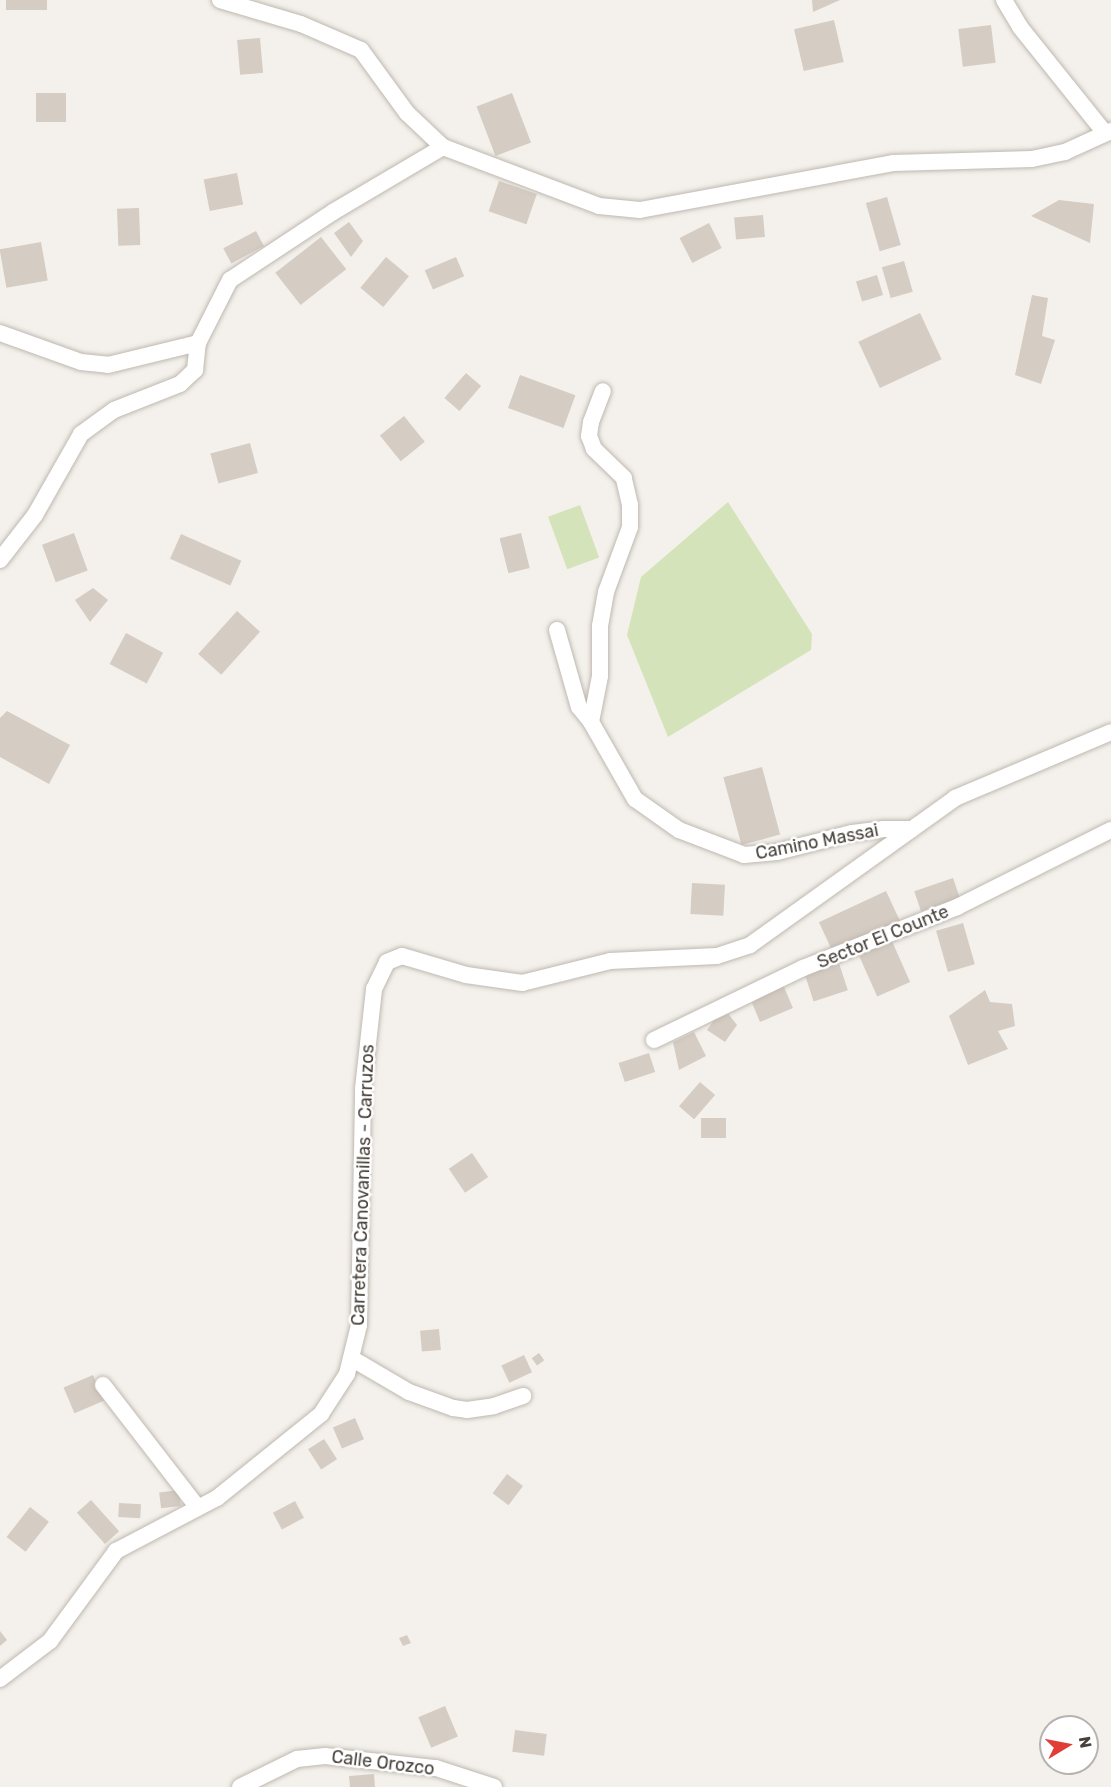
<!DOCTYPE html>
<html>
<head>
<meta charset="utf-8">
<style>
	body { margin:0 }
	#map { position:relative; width:1111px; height:1787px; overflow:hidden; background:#f4f1ec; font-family:Rubik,sans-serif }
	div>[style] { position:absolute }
	.green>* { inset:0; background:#d5e3ba; transform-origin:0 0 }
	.building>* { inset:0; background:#d5ccc3; transform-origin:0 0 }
	.roads { filter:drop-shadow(0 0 2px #bfb8b0) drop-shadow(0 0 2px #bfb8b0) }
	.minor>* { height:16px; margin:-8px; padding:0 8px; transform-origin:8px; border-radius:8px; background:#fff }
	span { translate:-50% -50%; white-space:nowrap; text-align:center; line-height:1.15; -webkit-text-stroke:5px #fff; paint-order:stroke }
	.street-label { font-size:18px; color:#48413b }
	.north { position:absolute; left:1039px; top:1715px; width:60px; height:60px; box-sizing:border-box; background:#fff; border:2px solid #b6b3b1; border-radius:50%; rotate:80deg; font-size:16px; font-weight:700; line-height:24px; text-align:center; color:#48413b }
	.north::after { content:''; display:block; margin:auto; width:21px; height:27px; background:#e13d36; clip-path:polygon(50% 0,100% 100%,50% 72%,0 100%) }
</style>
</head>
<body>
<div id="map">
	<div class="green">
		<div style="clip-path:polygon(728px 502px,812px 634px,811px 650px,668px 737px,627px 635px,641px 577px)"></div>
		<div style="left:580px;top:505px;width:56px;height:34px;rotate:70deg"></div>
	</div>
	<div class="building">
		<div style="left:6px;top:0;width:41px;height:10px"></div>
		<div style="clip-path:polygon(812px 0,840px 0,813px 12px)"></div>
		<div style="left:834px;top:20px;width:43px;height:41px;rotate:77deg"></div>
		<div style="left:991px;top:25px;width:38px;height:33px;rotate:83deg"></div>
		<div style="left:260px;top:38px;width:35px;height:23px;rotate:85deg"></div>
		<div style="left:36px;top:93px;width:30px;height:29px"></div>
		<div style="left:512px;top:93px;width:53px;height:38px;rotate:69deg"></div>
		<div style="left:237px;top:173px;width:32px;height:34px;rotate:79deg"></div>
		<div style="left:499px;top:181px;width:40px;height:32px;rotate:19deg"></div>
		<div style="left:887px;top:197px;width:50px;height:22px;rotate:74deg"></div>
		<div style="clip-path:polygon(1059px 200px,1094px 204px,1090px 243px,1031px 216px)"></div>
		<div style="left:139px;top:208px;width:37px;height:22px;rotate:88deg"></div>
		<div style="left:763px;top:215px;width:22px;height:29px;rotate:85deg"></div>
		<div style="clip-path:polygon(349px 222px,363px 241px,351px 257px,334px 233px)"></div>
		<div style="left:709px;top:223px;width:28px;height:33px;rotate:63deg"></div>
		<div style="left:256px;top:231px;width:17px;height:37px;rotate:62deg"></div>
		<div style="left:321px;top:237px;width:41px;height:58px;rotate:52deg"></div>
		<div style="left:41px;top:242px;width:39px;height:42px;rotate:80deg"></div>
		<div style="left:386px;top:257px;width:30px;height:40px;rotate:40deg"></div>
		<div style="left:456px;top:257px;width:21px;height:34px;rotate:67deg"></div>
		<div style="left:904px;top:261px;width:32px;height:23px;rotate:74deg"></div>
		<div style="left:877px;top:275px;width:21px;height:22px;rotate:73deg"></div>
		<div style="clip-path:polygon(1032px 295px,1048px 298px,1042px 336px,1055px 340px,1041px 384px,1015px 375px)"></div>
		<div style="left:920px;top:313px;width:51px;height:68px;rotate:65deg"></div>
		<div style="left:466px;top:373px;width:20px;height:33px;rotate:41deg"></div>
		<div style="left:520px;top:375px;width:59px;height:35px;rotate:20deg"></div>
		<div style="left:404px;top:416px;width:33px;height:31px;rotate:51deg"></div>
		<div style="left:250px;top:443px;width:31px;height:41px;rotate:75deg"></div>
		<div style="left:74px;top:533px;width:40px;height:34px;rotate:70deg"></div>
		<div style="left:521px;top:533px;width:36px;height:22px;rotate:76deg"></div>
		<div style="left:181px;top:534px;width:66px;height:27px;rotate:24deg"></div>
		<div style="clip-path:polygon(93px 588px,108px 600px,90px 622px,75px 600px)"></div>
		<div style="left:237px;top:611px;width:31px;height:58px;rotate:42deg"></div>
		<div style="left:126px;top:633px;width:42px;height:35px;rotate:28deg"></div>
		<div style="clip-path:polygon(7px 711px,70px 745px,49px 784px,0 757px,0 718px)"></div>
		<div style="left:762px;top:767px;width:70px;height:40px;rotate:75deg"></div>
		<div style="left:953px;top:878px;width:21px;height:41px;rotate:71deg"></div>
		<div style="left:692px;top:883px;width:33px;height:31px;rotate:3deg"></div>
		<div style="left:886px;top:891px;width:35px;height:74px;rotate:65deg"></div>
		<div style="left:963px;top:923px;width:43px;height:28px;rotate:74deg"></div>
		<div style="left:891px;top:939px;width:47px;height:36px;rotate:66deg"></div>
		<div style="left:837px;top:957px;width:35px;height:36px;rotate:72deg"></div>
		<div style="clip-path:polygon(781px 980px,793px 1008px,760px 1022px,752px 1003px)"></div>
		<div style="clip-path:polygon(985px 990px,990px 1002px,1012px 1004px,1015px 1026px,998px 1031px,1008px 1049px,968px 1065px,949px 1016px)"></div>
		<div style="clip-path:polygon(723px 1007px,737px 1025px,725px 1042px,707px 1030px)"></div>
		<div style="clip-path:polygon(694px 1032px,706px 1056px,679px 1070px,673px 1042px)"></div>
		<div style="left:649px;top:1053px;width:20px;height:32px;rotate:72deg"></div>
		<div style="left:700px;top:1082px;width:20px;height:32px;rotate:41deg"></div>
		<div style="left:726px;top:1118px;width:20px;height:25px;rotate:90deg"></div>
		<div style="left:472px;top:1153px;width:29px;height:28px;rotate:56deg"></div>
		<div style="left:439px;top:1329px;width:21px;height:19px;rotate:85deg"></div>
		<div style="left:539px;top:1353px;width:9px;height:9px;rotate:54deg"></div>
		<div style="left:524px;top:1355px;width:19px;height:25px;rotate:65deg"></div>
		<div style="left:93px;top:1375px;width:28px;height:32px;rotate:67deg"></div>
		<div style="left:355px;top:1418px;width:23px;height:24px;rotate:67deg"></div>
		<div style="left:324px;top:1439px;width:24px;height:19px;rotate:57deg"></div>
		<div style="left:507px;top:1474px;width:20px;height:24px;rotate:37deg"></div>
		<div style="left:179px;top:1490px;width:16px;height:20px;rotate:83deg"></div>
		<div style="left:91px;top:1500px;width:42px;height:19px;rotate:48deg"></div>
		<div style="left:295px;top:1501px;width:19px;height:25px;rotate:62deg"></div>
		<div style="left:119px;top:1503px;width:22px;height:14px;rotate:3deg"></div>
		<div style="left:30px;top:1507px;width:24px;height:38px;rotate:38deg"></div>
		<div style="clip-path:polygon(0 1631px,7px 1640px,0 1646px)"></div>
		<div style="clip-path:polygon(407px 1635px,411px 1643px,403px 1646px,399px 1638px)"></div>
		<div style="left:445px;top:1706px;width:33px;height:29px;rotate:67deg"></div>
		<div style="left:515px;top:1730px;width:32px;height:22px;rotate:7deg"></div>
		<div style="clip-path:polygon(374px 1774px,375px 1787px,350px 1787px,349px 1776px)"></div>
	</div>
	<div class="roads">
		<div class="minor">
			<div style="left:220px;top:0;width:84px;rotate:16.5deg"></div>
			<div style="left:301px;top:24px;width:65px;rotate:23.4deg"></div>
			<div style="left:361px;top:50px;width:78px;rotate:53.9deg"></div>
			<div style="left:407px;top:113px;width:50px;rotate:43.4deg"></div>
			<div style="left:1004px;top:0;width:31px;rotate:59deg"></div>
			<div style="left:1020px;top:27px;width:134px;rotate:51.3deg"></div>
			<div style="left:0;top:333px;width:86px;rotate:19.7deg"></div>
			<div style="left:81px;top:362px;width:27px;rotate:6deg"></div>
			<div style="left:108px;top:365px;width:93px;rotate:-13.7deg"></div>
			<div style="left:198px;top:343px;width:71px;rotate:-63.1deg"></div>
			<div style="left:230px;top:280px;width:123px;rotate:-33.4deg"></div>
			<div style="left:333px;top:212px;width:128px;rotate:-30.6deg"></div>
			<div style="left:443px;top:147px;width:167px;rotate:20.7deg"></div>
			<div style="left:599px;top:206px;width:41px;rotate:5.6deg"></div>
			<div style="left:640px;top:210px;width:257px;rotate:-10.5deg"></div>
			<div style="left:893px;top:163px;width:139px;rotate:-1.6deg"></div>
			<div style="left:1032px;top:159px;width:34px;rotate:-12deg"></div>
			<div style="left:1065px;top:152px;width:51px;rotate:-24.5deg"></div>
			<div style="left:0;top:560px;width:57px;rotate:-52.1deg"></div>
			<div style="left:35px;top:515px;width:93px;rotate:-60.4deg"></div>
			<div style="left:81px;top:434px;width:41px;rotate:-36deg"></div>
			<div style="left:114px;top:410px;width:71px;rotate:-21.5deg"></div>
			<div style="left:180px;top:384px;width:21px;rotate:-43deg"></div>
			<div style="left:195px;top:370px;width:27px;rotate:-84deg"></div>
			<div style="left:557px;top:630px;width:80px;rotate:74.1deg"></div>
			<div style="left:579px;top:707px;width:19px;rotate:51deg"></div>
			<div style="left:591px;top:722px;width:89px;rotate:60.3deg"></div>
			<div style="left:635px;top:799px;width:54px;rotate:35.2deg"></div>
			<div style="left:679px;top:830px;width:70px;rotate:21deg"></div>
			<div style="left:744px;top:855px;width:33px;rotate:-5deg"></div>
			<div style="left:777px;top:852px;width:77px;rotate:-14.2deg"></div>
			<div style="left:852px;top:833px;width:31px;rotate:-7deg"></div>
			<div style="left:883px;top:829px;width:29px"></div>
			<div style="left:591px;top:722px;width:47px;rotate:-78.9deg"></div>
			<div style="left:600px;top:676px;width:50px;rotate:-90deg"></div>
			<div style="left:600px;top:626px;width:35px;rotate:-80deg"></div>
			<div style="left:606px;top:592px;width:69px;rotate:-69.7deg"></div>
			<div style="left:630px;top:527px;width:22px;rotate:-90deg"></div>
			<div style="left:630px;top:505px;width:28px;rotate:-103deg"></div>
			<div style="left:624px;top:478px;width:42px;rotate:-136deg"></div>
			<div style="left:594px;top:449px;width:14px;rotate:-111deg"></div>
			<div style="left:589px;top:436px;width:14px;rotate:-82deg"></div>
			<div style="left:591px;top:422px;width:33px;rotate:-69deg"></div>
			<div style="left:654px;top:1040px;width:165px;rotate:-25.8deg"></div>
			<div style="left:803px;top:968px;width:166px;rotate:-21.6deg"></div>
			<div style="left:957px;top:907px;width:172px;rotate:-26.6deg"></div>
			<div style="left:351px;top:1358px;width:67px;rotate:30.4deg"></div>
			<div style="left:409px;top:1392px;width:47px;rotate:20deg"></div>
			<div style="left:453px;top:1408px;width:14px;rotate:8deg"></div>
			<div style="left:467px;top:1410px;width:27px;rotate:-8deg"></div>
			<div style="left:494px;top:1406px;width:31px;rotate:-19deg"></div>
			<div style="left:103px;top:1385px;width:155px;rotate:52.3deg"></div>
			<div style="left:0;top:1679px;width:63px;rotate:-37.2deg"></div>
			<div style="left:50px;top:1641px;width:112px;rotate:-53.7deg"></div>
			<div style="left:116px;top:1551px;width:114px;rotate:-27.7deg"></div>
			<div style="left:217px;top:1498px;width:134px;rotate:-38.9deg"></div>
			<div style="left:321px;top:1414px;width:48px;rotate:-57deg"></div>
			<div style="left:347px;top:1374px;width:50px;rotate:-76.2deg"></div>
			<div style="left:359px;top:1325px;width:236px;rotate:-89deg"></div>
			<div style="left:363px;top:1089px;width:101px;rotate:-83.7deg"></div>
			<div style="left:374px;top:989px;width:30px;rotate:-64deg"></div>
			<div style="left:387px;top:962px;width:16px;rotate:-22deg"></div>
			<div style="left:402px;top:956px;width:67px;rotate:16.5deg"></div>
			<div style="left:466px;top:975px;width:57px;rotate:8.1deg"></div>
			<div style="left:522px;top:983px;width:91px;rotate:-14deg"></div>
			<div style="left:610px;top:961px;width:107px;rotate:-2.7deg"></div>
			<div style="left:717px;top:956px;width:35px;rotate:-18deg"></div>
			<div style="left:750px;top:945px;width:252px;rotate:-35.6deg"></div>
			<div style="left:955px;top:798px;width:169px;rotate:-22.9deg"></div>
			<div style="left:240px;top:1787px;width:64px;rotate:-26.2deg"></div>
			<div style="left:297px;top:1759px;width:28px;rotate:-6deg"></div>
			<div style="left:325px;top:1756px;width:112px;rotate:6.2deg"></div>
			<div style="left:436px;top:1768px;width:61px;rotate:18.1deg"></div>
		</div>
	</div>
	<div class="street-label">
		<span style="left:817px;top:842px;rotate:-11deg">Camino Massai</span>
		<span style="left:883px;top:937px;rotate:-22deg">Sector El Counte</span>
		<span style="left:363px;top:1185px;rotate:-88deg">Carretera Canovanillas - Carruzos</span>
		<span style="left:383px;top:1763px;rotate:7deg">Calle Orozco</span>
	</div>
	<div class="north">N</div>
</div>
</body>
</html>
